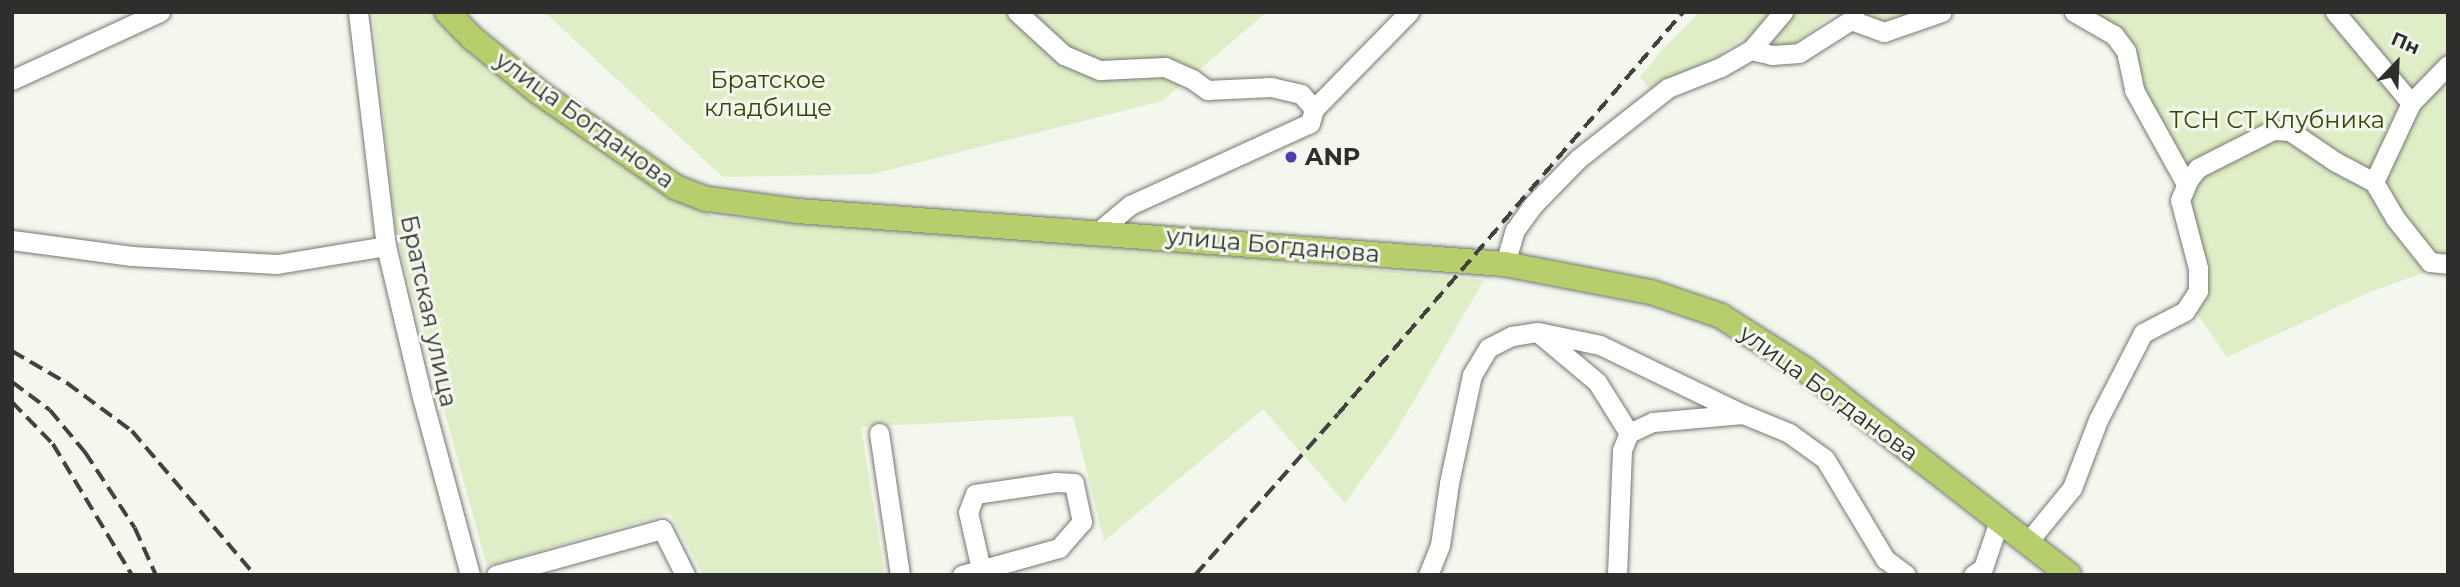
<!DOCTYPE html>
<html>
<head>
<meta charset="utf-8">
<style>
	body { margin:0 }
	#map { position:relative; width:2460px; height:587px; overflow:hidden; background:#f3f7ee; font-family:Montserrat,sans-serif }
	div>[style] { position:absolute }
	.green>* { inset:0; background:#dfeec6 }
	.roads { filter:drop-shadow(0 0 2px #767971) drop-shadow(0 0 2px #767971) }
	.minor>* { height:19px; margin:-9.5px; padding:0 9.5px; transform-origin:9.5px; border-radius:9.5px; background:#fff }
	.major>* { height:24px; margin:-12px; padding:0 12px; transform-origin:12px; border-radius:12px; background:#b7ce6d }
	.rail>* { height:3.5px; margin-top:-1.75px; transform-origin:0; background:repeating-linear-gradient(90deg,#424340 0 14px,transparent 0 21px) }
	.dots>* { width:19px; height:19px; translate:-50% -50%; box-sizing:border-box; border:4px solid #f3f7ee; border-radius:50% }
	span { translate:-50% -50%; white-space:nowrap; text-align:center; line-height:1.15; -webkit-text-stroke:6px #f3f7ee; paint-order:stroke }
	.park-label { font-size:24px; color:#364704 }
	.street-label { font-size:24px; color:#2e2f2c }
	.poi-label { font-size:24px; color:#2e2f2c; font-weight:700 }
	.left { translate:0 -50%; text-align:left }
	.frame { position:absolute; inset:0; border:14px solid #2e2f2c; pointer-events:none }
	.north { position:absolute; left:2362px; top:28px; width:70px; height:70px; -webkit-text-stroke:5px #f3f7ee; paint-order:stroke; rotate:23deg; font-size:19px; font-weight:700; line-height:28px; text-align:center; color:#2e2f2c }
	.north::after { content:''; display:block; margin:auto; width:24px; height:32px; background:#2e2f2c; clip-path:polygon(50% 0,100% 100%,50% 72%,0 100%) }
</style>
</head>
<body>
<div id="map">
	<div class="green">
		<div style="clip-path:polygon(373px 12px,433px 12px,480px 58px,641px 172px,713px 217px,1103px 243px,1484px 280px,1395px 433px,1345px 503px,1263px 409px,1104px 541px,1073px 416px,861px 427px,885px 575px,703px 575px,670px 513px,487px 566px,395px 231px)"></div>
		<div style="clip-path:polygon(544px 12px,1267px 12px,1162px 101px,873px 174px,723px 177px)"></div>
		<div style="clip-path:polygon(1700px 12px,1837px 12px,1788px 48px,1762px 48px,1742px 39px,1726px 49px,1714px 66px,1654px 94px,1640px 77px,1663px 49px)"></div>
		<div style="clip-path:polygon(1861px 12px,1929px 12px,1886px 27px,1860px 18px)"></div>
		<div style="clip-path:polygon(2083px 12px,2448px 12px,2448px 61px,2371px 173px,2368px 190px,2388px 226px,2426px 272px,2370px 292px,2227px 357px,2196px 312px,2186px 203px,2139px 91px,2131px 52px)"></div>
		<div style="clip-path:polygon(2448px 76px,2448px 257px,2432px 255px,2381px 179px,2418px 102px)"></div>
	</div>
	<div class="roads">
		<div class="minor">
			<div style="left:358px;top:12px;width:236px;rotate:83.2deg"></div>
			<div style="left:386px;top:246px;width:155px;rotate:76.6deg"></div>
			<div style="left:422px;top:397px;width:184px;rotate:74.9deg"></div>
			<div style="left:1017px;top:12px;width:64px;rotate:42.5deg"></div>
			<div style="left:1064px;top:55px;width:39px;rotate:23deg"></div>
			<div style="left:1100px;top:70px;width:65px;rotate:-2.6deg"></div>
			<div style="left:1165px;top:67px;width:30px;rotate:24deg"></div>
			<div style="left:1192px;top:79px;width:19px;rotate:36deg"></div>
			<div style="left:1207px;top:90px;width:64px;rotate:-2.7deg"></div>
			<div style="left:1271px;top:87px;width:31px;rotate:13deg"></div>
			<div style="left:1301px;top:94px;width:20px;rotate:49deg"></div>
			<div style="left:1314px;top:109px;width:15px;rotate:106deg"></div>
			<div style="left:1310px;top:123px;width:198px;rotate:155.5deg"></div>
			<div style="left:1130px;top:205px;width:42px;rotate:139.8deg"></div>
			<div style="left:2074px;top:12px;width:46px;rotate:29.9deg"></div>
			<div style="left:2114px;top:35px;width:20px;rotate:53deg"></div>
			<div style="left:2126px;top:51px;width:40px;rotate:78deg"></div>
			<div style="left:2134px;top:90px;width:107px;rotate:61deg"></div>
			<div style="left:2335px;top:12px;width:119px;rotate:50.1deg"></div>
			<div style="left:1851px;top:20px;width:35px;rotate:20deg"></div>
			<div style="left:1884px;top:32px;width:61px;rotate:-19deg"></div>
			<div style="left:1751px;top:50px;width:50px;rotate:-49.9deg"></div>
			<div style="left:12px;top:80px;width:163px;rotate:-24.7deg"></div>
			<div style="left:1314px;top:109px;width:136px;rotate:-45.6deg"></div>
			<div style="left:2374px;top:182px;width:42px;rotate:59.7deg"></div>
			<div style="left:2395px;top:218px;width:56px;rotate:51.5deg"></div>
			<div style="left:2430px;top:262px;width:18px;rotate:6deg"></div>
			<div style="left:12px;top:240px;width:121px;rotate:7.6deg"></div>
			<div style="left:132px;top:256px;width:145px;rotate:3.2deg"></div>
			<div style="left:277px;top:264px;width:110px;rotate:-9.4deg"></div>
			<div style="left:1505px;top:264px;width:35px;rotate:-74deg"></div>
			<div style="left:1515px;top:230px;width:31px;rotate:-54deg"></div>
			<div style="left:1533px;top:205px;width:64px;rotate:-45.6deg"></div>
			<div style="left:1578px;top:159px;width:115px;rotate:-38.3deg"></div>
			<div style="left:1668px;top:88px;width:57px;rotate:-21.6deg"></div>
			<div style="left:1721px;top:67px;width:34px;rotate:-30deg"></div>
			<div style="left:1751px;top:50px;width:22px;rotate:13deg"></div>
			<div style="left:1772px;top:55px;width:27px;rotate:-4deg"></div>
			<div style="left:1799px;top:53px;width:62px;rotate:-32.4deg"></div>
			<div style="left:1851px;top:20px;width:9px;rotate:-69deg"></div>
			<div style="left:1541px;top:335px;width:73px;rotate:40deg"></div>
			<div style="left:1597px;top:382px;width:60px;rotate:57.9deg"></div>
			<div style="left:879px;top:433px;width:144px;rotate:81.6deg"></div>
			<div style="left:2027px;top:543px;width:71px;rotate:-50.7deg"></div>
			<div style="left:2072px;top:488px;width:73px;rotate:-69.1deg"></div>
			<div style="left:2098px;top:420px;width:98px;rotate:-62.7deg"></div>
			<div style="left:2143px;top:333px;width:47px;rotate:-27.6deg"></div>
			<div style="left:2185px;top:311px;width:24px;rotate:-57deg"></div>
			<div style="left:2198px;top:291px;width:23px;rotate:-90deg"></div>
			<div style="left:2198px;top:268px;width:70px;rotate:-104.8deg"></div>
			<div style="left:2180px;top:200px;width:23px;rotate:-67deg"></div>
			<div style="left:2189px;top:179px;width:14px;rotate:-51deg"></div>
			<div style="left:2198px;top:168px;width:84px;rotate:-26.9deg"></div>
			<div style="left:2273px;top:130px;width:17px;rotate:3deg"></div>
			<div style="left:2290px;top:131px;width:55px;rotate:34deg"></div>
			<div style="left:2336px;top:162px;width:43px;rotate:27.8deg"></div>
			<div style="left:2374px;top:182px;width:87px;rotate:-64.9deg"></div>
			<div style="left:2411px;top:103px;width:53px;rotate:-45.8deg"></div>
			<div style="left:496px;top:575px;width:172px;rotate:-15.5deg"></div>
			<div style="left:662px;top:529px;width:51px;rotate:63.4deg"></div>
			<div style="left:962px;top:575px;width:101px;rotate:-15.6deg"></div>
			<div style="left:1059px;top:548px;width:35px;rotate:-49deg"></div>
			<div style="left:1082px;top:522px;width:40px;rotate:-102deg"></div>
			<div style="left:1074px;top:483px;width:18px;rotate:-177deg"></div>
			<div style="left:1056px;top:482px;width:82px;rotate:171.6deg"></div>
			<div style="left:975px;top:494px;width:19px;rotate:111deg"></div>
			<div style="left:968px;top:512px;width:58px;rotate:77.2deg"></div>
			<div style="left:1428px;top:575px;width:32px;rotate:-68deg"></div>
			<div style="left:1440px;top:545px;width:63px;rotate:-81.7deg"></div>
			<div style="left:1449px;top:483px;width:110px;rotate:-78deg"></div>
			<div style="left:1472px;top:375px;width:31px;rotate:-59deg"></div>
			<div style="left:1488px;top:348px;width:27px;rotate:-27deg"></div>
			<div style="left:1512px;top:336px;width:26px;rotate:-9deg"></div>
			<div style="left:1538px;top:332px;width:63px;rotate:11.8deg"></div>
			<div style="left:1600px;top:345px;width:159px;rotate:25.8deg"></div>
			<div style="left:1617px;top:575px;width:125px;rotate:-87.7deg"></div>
			<div style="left:1622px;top:450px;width:18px;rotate:-68deg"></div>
			<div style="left:1629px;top:433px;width:26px;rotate:-25deg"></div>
			<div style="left:1653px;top:422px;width:90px;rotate:-5.1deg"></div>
			<div style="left:1743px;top:414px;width:50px;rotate:22.4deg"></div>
			<div style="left:1789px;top:433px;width:44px;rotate:35.8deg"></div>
			<div style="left:1825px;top:459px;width:117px;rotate:59deg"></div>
			<div style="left:1885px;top:559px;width:26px;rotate:37deg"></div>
			<div style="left:1973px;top:575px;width:12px;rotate:-35deg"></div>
			<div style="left:1983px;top:568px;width:50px;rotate:-71.2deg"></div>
		</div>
		<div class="major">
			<div style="left:447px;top:12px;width:35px;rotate:46deg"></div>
			<div style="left:471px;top:37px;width:89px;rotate:39.1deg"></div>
			<div style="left:540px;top:93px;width:165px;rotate:34.8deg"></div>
			<div style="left:675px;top:187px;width:34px;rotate:21deg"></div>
			<div style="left:707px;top:199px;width:92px;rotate:7.5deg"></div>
			<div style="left:798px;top:211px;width:709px;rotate:4.29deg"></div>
			<div style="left:1505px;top:264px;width:149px;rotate:10.9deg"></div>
			<div style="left:1651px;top:292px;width:74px;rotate:18.9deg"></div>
			<div style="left:1721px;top:316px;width:101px;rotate:32.4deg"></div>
			<div style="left:1806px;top:370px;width:333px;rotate:37.9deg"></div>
		</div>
	</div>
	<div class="rail">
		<div style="left:12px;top:351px;width:64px;rotate:30.2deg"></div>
		<div style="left:67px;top:383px;width:81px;rotate:36.4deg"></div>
		<div style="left:132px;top:431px;width:189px;rotate:49.5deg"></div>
		<div style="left:12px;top:382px;width:47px;rotate:36.4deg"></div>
		<div style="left:50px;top:410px;width:55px;rotate:50.2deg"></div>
		<div style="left:85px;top:452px;width:91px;rotate:56.7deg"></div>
		<div style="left:135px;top:528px;width:51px;rotate:65.9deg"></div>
		<div style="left:12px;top:402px;width:59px;rotate:45.7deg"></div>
		<div style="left:53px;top:444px;width:153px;rotate:58.9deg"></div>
		<div style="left:1195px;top:575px;width:215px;rotate:-48.4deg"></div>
		<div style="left:1338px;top:414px;width:530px;rotate:-49.36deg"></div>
	</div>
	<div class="dots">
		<div style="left:1291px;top:157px;background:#503bb3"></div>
	</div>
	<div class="park-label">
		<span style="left:768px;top:94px">Братское<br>кладбище</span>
		<span style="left:2277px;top:120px">ТСН СТ Клубника</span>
	</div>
	<div class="street-label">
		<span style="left:585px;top:120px;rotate:36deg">улица Богданова</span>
		<span style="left:1273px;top:245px;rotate:5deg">улица Богданова</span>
		<span style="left:429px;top:311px;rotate:78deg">Братская улица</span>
		<span style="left:1829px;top:393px;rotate:36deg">улица Богданова</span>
	</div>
	<div class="poi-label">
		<span class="left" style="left:1305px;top:157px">ANP</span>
	</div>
	<div class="frame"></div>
	<div class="north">Пн</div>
</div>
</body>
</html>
